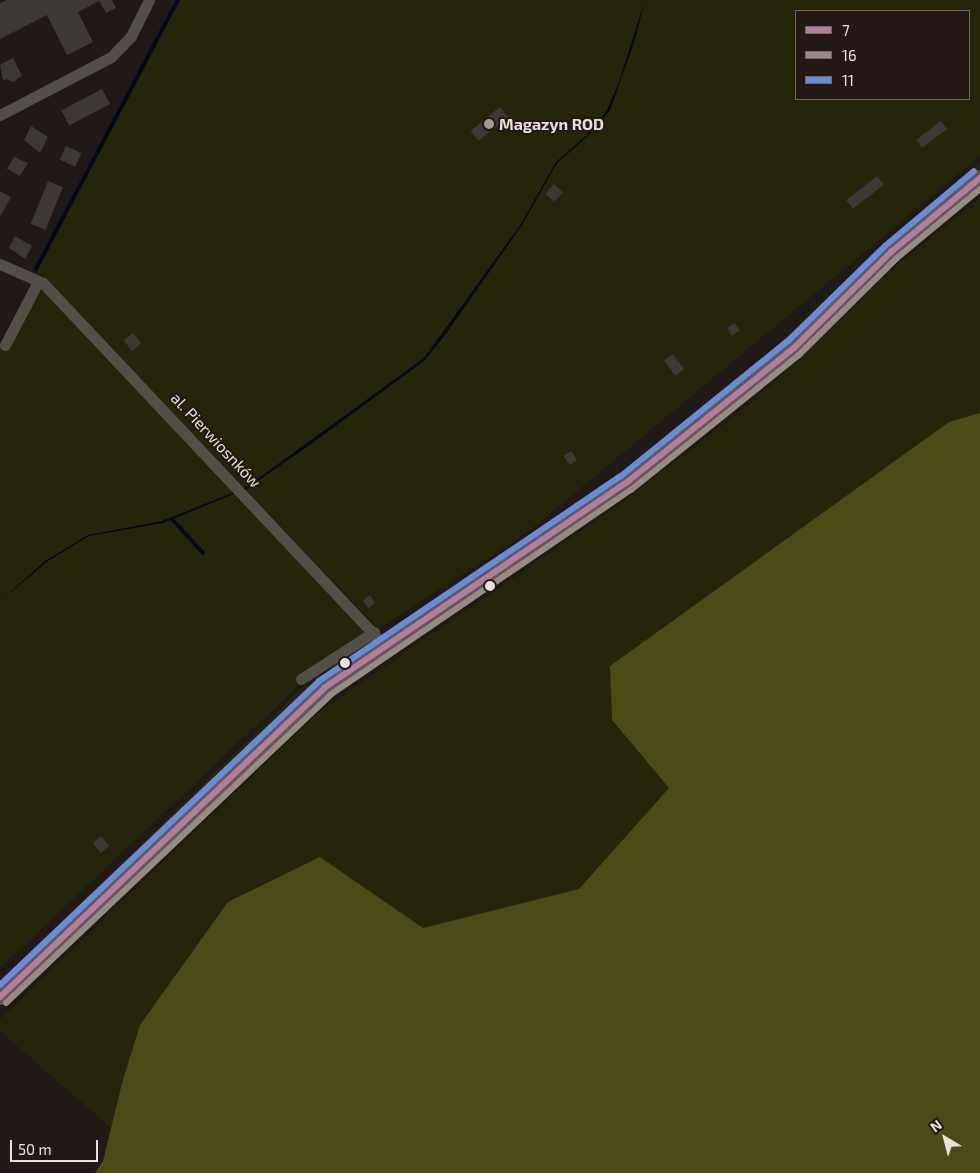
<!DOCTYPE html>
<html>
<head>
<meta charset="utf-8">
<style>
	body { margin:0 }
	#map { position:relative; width:980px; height:1173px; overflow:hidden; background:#201918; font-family:"Exo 2",sans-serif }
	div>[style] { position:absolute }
	.green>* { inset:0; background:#252609 }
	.forest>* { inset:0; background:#4a4b15 }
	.water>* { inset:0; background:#03091a }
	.stream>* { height:4px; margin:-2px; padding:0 2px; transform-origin:2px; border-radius:2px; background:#03091a }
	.building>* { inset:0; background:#3d3736; transform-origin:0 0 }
	.street>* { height:11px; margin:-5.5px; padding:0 5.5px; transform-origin:5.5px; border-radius:5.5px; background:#534f48 }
	.secondary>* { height:16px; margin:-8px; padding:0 8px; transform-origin:8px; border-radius:8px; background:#5f5a52 }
	.bus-1>* { height:6px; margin:-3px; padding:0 3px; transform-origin:3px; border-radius:3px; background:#b57ca2 }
	.bus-2>* { height:6px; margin:-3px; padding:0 3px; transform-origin:3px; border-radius:3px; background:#968c83 }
	.bus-3>* { height:6px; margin:-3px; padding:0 3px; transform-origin:3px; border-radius:3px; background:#688bdc }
	.dots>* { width:14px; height:14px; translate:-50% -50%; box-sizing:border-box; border:2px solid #231814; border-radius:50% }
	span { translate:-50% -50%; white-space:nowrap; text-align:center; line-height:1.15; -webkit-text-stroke:4px #231814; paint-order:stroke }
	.poi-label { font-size:16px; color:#e7e0dc; font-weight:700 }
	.left { translate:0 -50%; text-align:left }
	.street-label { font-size:16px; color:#e7e0dc }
	.legend { position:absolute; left:795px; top:10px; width:175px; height:90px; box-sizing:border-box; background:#231814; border:1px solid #716864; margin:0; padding:6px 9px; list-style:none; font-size:15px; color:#e7e0dc }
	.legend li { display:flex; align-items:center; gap:10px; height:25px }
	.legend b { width:25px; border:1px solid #716864 }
	.north { position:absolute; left:920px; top:1113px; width:50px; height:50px; -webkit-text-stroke:4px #231814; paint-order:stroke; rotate:323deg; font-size:14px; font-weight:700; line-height:20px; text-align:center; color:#e7e0dc }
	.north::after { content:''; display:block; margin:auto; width:18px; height:22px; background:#e7e0dc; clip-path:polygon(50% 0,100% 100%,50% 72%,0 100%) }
	.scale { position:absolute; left:10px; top:1140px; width:88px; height:22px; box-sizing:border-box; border:2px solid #e7e0dc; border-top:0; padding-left:6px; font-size:15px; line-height:18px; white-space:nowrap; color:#e7e0dc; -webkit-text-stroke:4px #231814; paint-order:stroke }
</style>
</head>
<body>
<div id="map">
	<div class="green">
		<div style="clip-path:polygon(evenodd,180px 0,980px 0,980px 156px,529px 531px,379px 629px,36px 269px,86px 170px,180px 0,796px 11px,969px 11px,969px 99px,796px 99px,796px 11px)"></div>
		<div style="clip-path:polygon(980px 163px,980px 170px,909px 229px,799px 333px,623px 477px,407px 624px,404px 621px,618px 476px,704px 407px,793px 331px,880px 246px)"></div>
		<div style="clip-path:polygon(980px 198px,980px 413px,949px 423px,610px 666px,612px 720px,669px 788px,579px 889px,423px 928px,320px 857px,122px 1083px,111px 1128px,0 1031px,0 1019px,319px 712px,623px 502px,748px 405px,805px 355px,891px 270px)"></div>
		<div style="clip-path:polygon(41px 287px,366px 632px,303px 681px,0 968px,0 347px,29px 290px)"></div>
		<div style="clip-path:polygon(320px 674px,308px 693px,0 988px,0 981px,312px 678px)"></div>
	</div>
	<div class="forest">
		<div style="clip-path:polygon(980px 413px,980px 1173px,95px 1173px,103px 1161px,122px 1083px,140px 1025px,228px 902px,320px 857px,423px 928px,579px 889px,669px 788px,612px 720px,610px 666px,949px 422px)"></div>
	</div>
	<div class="water">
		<div style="clip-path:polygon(645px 0,634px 43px,610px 110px,589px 135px,557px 163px,522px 225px,446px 334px,424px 361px,311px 444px,246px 489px,163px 523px,89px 536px,48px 561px,0 601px,45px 561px,88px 535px,162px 521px,245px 488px,424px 358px,521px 224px,556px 162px,588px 134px,607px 110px,619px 82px)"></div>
	</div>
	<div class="stream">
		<div style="left:36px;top:269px;width:304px;rotate:-62.2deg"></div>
		<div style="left:172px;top:519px;width:46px;rotate:47.6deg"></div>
	</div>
	<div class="building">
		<div style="clip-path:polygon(7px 0,112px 0,116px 8px,106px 13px,99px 1px,78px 12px,93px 42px,67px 55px,47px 15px,0 39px,0 3px)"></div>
		<div style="clip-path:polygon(13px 58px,22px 76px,13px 82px,7px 79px,3px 81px,0 65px)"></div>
		<div style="left:102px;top:89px;width:17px;height:46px;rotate:62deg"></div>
		<div style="left:500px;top:107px;width:13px;height:38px;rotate:51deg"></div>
		<div style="left:941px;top:121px;width:10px;height:31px;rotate:53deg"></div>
		<div style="clip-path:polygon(31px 126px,48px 137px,40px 153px,24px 140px)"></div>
		<div style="left:66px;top:146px;width:17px;height:15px;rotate:25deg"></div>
		<div style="clip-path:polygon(14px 157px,28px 163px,20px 176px,7px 169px)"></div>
		<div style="left:877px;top:176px;width:11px;height:39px;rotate:52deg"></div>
		<div style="left:48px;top:181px;width:16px;height:46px;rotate:22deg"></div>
		<div style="left:554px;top:184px;width:12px;height:13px;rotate:42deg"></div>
		<div style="clip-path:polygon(0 191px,11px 197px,0 217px)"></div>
		<div style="clip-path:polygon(15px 236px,32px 246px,25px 259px,9px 248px)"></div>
		<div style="clip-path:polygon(734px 323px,740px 330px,732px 336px,727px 328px)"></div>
		<div style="left:133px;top:333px;width:13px;height:12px;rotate:51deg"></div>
		<div style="left:673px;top:354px;width:19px;height:11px;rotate:54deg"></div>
		<div style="left:571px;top:451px;width:11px;height:9px;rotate:56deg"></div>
		<div style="clip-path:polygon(370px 595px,375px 603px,368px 608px,363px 601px)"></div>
		<div style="left:101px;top:836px;width:13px;height:11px;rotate:51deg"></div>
	</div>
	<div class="street">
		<div style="left:0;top:115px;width:125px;rotate:-27.6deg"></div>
		<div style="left:111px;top:57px;width:29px;rotate:-46deg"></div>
		<div style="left:131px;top:36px;width:40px;rotate:-63.4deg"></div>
		<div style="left:0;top:264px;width:47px;rotate:23.8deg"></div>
		<div style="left:43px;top:283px;width:499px;rotate:46.7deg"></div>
		<div style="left:5px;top:345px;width:71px;rotate:-62.4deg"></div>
		<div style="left:301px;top:679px;width:87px;rotate:-32.8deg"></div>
	</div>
	<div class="secondary">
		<div style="left:0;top:997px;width:448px;rotate:-43.6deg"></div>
		<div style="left:324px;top:688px;width:365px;rotate:-34.2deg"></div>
		<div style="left:626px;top:483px;width:216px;rotate:-38.8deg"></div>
		<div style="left:794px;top:348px;width:136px;rotate:-44.7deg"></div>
		<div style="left:891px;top:252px;width:116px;rotate:-39.7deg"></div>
	</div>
	<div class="bus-1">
		<div style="left:0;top:997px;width:448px;rotate:-43.6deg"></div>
		<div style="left:324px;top:688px;width:365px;rotate:-34.2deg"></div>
		<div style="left:626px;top:483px;width:216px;rotate:-38.8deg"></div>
		<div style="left:794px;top:348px;width:136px;rotate:-44.7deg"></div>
		<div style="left:891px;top:252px;width:116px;rotate:-39.7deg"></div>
	</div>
	<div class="bus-2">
		<div style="left:6px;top:1003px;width:447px;rotate:-43.5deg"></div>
		<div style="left:330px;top:695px;width:364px;rotate:-34.3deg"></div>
		<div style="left:631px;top:490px;width:216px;rotate:-38.8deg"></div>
		<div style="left:799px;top:355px;width:138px;rotate:-44.7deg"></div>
		<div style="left:897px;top:258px;width:108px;rotate:-39.7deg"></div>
	</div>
	<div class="bus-3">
		<div style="left:0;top:985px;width:441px;rotate:-43.6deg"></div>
		<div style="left:319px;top:681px;width:365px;rotate:-34.2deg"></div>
		<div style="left:621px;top:476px;width:215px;rotate:-39deg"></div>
		<div style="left:788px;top:341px;width:136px;rotate:-44.4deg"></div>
		<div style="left:885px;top:246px;width:116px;rotate:-40.1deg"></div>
	</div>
	<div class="dots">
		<div style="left:489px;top:124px;background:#a19a97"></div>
		<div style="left:490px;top:586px;background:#e7e0dc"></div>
		<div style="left:345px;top:663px;background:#e7e0dc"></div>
	</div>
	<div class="poi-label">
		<span class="left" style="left:499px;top:124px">Magazyn ROD</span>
	</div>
	<div class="street-label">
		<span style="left:216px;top:440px;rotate:47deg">al. Pierwiosnków</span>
	</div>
	<ul class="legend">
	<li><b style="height:6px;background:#b57ca2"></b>7</li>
	<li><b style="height:6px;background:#968c83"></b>16</li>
	<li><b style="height:6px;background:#688bdc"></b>11</li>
	</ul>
	<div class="north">N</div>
	<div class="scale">50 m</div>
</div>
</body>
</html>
